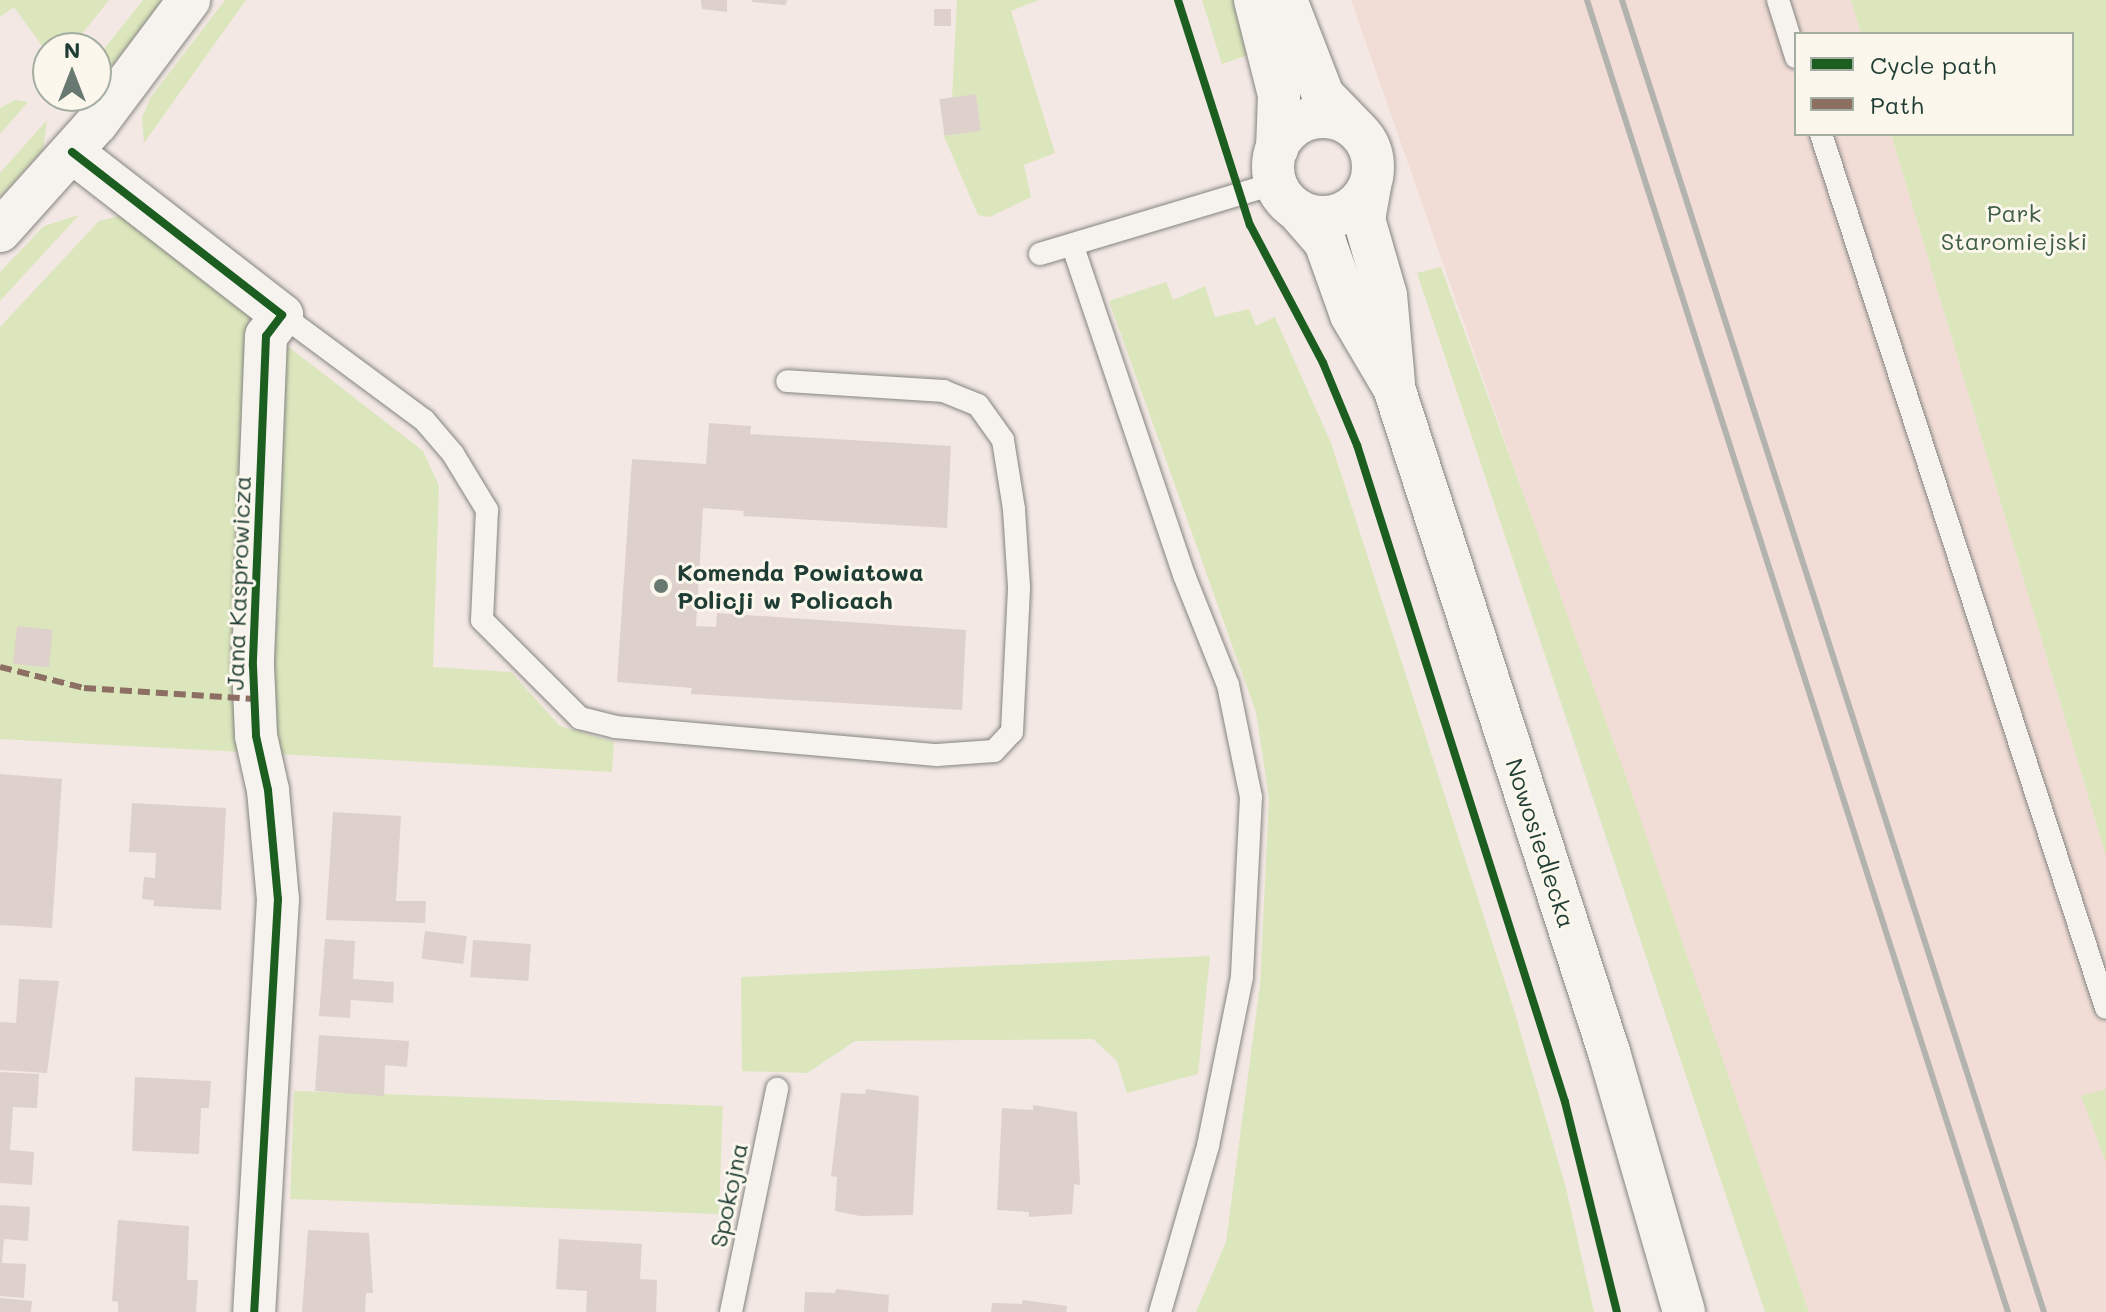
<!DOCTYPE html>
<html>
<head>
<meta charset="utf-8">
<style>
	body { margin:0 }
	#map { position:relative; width:2106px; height:1312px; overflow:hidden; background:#f3e8e3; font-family:Mali,sans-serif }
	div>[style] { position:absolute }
	.built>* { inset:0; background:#f2ddd6 }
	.green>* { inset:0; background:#dbe6bc; transform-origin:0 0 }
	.building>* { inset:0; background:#ded1cc; transform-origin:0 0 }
	.roads { filter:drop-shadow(0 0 2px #848481) drop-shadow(0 0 2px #848481) }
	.lane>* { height:22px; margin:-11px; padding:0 11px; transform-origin:11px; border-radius:11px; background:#f6f3ef }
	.street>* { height:42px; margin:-21px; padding:0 21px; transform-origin:21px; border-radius:21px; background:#f6f3ef }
	.street>.ring { margin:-21px; padding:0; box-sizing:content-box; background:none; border:42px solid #f6f3ef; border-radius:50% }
	.rail>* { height:6px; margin:-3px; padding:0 3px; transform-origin:3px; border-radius:3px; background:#b2b2af }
	.quiet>* { height:6px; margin-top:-3px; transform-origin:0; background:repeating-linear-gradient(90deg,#8d6e63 0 12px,transparent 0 18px) }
	.cycleway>* { height:8px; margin:-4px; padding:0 4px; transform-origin:4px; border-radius:4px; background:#1b5e20 }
	.dots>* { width:22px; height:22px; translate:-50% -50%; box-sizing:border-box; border:4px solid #fbf7ec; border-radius:50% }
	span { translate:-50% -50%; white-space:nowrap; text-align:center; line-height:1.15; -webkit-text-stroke:6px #fbf7ec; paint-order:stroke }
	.park-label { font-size:24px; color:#415f49 }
	.poi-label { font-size:24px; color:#1f3d34; font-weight:700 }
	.left { translate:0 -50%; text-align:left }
	.street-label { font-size:24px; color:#1f3d34 }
	.legend { position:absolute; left:1794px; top:32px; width:280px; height:104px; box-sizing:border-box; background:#fbf7ec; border:2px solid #a3ada2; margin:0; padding:10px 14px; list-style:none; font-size:24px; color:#1f3d34 }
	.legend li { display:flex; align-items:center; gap:16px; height:40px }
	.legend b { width:40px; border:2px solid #a3ada2 }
	.north { position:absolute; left:32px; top:32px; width:80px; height:80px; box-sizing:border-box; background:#fbf7ec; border:2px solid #a3ada2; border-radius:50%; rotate:0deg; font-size:22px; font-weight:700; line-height:32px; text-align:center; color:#1f3d34 }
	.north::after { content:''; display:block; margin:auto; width:28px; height:36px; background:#697971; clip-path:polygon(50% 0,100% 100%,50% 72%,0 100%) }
</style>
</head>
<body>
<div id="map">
	<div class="built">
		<div style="clip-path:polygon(1351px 0,1851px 0,1861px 34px,1796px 34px,1796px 134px,1891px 134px,2106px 856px,2106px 1089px,2082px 1097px,2106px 1163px,2106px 1312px,1809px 1312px)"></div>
	</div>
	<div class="green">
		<div style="clip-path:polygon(0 0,109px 0,71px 48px,48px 48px,48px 54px,14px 7px,0 17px)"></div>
		<div style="clip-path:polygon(143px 0,163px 0,111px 67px,96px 74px,96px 59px)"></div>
		<div style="clip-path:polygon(225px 0,246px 0,144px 143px,142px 118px,150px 98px)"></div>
		<div style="clip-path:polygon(957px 0,1039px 0,1011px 11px,1055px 153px,1024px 165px,1031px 197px,990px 217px,978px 215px,944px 136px,981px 130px,976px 95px,952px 98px)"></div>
		<div style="clip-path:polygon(1202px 0,1234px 0,1248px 55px,1222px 64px)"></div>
		<div style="clip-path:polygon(1851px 0,2106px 0,2106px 856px,1891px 134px,2072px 134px,2072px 34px,1861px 34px)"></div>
		<div style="clip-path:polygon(15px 100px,28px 102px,0 134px,0 108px)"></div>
		<div style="clip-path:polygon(47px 120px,43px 150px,0 197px,0 173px)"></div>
		<div style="clip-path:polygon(79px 215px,0 301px,0 272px,44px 226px)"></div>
		<div style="clip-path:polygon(120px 216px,423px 451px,439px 486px,433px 667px,511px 672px,560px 726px,614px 742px,612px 772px,0 739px,0 327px,99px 221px)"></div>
		<div style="clip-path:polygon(1441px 267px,1625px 774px,1809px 1312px,1765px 1312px,1417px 273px)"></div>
		<div style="clip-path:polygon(1166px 282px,1173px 300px,1205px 286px,1215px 317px,1249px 309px,1256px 326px,1275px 317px,1331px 443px,1514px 1010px,1566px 1188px,1594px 1312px,1196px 1312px,1226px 1242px,1260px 985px,1269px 799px,1256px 712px,1109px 301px)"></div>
		<div style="clip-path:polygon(1210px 956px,1198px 1074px,1127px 1093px,1117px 1061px,1093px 1039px,855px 1041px,807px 1073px,742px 1071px,741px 977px)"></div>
		<div style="clip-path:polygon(2106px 1089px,2106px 1163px,2081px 1096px)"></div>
		<div style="left:294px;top:1091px;width:429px;height:108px;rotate:2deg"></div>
	</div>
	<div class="building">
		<div style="clip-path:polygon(701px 0,727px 0,727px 12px,702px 9px)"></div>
		<div style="clip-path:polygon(752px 0,787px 0,786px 5px,752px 2px)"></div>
		<div style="left:934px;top:9px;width:17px;height:17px"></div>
		<div style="left:976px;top:94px;width:37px;height:37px;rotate:82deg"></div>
		<div style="clip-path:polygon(709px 423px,751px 426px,750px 434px,951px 446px,947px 528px,743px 516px,744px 511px,703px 508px,696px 626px,716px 627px,717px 613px,966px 630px,962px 710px,691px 694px,692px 688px,617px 682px,632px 459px,706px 464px)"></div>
		<div style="left:17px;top:626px;width:36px;height:38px;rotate:6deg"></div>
		<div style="clip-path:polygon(0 774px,62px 779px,52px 928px,0 925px)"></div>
		<div style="clip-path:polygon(132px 803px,226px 808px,221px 910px,153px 906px,154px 900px,142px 899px,144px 877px,155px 878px,156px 853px,129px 852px)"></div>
		<div style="clip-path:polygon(333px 812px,401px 816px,396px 901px,426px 901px,425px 923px,326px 920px)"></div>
		<div style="left:425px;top:931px;width:42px;height:28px;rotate:7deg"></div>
		<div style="clip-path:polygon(325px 939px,355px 941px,353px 979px,394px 982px,393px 1003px,351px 1000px,350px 1018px,319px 1016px)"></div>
		<div style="left:473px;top:940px;width:58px;height:37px;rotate:4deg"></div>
		<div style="clip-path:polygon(19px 979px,59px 981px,47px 1073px,0 1070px,0 1022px,16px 1023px)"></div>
		<div style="clip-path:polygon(319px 1035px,409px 1041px,407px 1067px,385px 1065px,384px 1096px,315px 1091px)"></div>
		<div style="clip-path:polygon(0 1072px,39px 1074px,37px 1108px,13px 1107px,10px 1150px,34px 1152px,32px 1185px,0 1183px)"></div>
		<div style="clip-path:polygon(135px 1077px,211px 1081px,209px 1108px,201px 1108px,199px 1154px,132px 1151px)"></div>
		<div style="clip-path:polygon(866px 1089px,919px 1096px,913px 1215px,860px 1216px,835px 1211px,837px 1177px,831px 1176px,841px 1093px,865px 1094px)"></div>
		<div style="clip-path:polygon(1033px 1105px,1077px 1112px,1080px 1185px,1074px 1184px,1072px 1214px,1029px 1217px,1029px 1212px,997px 1210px,1002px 1108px,1033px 1110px)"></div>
		<div style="clip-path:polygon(0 1205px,30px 1207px,28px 1241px,4px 1239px,2px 1263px,26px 1264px,24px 1298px,0 1296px)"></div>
		<div style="clip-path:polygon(118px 1220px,189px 1226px,187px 1280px,198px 1280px,196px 1312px,118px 1312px,118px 1302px,112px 1301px)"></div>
		<div style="clip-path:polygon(308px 1230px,369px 1233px,373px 1293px,366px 1293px,365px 1312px,302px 1312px)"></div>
		<div style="clip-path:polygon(559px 1239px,642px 1244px,640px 1279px,657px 1280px,656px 1312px,586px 1312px,587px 1291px,556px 1289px)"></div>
		<div style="clip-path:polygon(836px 1289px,889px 1295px,888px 1312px,804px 1312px,805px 1292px,835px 1293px)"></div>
		<div style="clip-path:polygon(0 1298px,32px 1301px,31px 1312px,0 1312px)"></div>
		<div style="clip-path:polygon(1023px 1300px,1067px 1306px,1066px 1312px,991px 1312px,992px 1303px,1022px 1304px)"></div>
	</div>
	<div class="roads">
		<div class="lane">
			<div style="left:1778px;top:0;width:60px;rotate:72.5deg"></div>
			<div style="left:1821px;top:134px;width:919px;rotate:71.94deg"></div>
			<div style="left:1073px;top:247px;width:346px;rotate:71.3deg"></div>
			<div style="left:1184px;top:575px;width:118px;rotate:68.2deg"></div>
			<div style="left:1228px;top:685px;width:114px;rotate:78.4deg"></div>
			<div style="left:1251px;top:797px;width:180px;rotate:92.9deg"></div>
			<div style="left:1242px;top:977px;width:172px;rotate:101.4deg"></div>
			<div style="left:1208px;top:1146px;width:173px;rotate:106.1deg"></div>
			<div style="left:1040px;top:254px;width:246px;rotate:-16.7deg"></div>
			<div style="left:282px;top:315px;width:177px;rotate:36.5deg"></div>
			<div style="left:424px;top:420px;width:45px;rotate:49.5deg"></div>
			<div style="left:453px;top:454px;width:66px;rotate:58.7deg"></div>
			<div style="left:487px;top:510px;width:110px;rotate:92.6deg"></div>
			<div style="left:482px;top:620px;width:139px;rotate:45deg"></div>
			<div style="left:580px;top:718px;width:36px;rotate:14deg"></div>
			<div style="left:615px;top:727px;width:323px;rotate:5deg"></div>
			<div style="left:937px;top:755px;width:57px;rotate:-4deg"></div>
			<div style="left:994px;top:751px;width:26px;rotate:-47deg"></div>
			<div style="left:1012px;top:732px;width:145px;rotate:-87.2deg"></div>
			<div style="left:1019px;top:587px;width:78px;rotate:-93.7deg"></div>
			<div style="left:1014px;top:509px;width:70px;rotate:-99.1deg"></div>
			<div style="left:1003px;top:440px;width:43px;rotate:-125.5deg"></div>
			<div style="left:978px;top:405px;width:37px;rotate:-158deg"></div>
			<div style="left:944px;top:391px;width:157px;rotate:-176.4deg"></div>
			<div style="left:731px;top:1312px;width:228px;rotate:-78.3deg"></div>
		</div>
		<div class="street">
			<div style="left:1255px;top:0;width:98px;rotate:75.8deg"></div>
			<div style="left:1279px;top:95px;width:54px;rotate:92.1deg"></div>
			<div style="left:1286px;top:0;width:102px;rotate:68.7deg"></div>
			<div style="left:1323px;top:95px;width:47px;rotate:45.9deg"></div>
			<div class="ring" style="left:1273px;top:117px;width:58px;height:58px"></div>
			<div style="left:72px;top:152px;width:266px;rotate:37.8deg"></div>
			<div style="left:282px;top:315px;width:26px;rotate:127deg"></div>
			<div style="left:266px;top:336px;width:330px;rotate:92.3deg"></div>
			<div style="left:253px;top:666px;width:70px;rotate:87.5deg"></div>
			<div style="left:256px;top:736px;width:55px;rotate:77.5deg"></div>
			<div style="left:268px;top:790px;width:109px;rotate:84.8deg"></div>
			<div style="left:278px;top:899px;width:414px;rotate:93.3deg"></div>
			<div style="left:1370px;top:186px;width:34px;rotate:100deg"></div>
			<div style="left:1364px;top:219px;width:79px;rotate:73.9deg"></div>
			<div style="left:1386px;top:295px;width:88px;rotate:84.8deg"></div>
			<div style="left:1297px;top:210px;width:43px;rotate:48.8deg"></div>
			<div style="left:1325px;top:242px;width:77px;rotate:70.4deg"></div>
			<div style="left:1351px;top:315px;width:85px;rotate:59.5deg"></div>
			<div style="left:1394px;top:388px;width:698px;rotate:72.06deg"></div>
			<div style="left:1609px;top:1052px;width:271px;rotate:73.9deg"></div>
			<div style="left:0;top:231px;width:145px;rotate:-48.1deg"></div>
			<div style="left:97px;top:123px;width:154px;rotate:-53.2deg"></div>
		</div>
	</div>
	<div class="rail">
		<div style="left:1587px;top:0;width:1378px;rotate:72.21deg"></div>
		<div style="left:1622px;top:0;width:1378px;rotate:72.17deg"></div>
	</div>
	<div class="quiet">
		<div style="left:0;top:667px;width:87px;rotate:14deg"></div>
		<div style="left:84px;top:688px;width:171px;rotate:3.7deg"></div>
	</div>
	<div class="cycleway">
		<div style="left:1178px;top:0;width:236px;rotate:72.3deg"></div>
		<div style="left:1250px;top:225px;width:156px;rotate:62.1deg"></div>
		<div style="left:1323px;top:363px;width:89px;rotate:67.5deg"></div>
		<div style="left:1357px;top:445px;width:689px;rotate:72.43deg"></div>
		<div style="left:1565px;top:1102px;width:216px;rotate:76.1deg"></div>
		<div style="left:72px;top:152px;width:266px;rotate:37.8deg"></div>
		<div style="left:282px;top:315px;width:26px;rotate:127deg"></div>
		<div style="left:266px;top:336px;width:330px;rotate:92.3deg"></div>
		<div style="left:253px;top:666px;width:70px;rotate:87.5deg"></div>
		<div style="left:256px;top:736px;width:55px;rotate:77.5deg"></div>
		<div style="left:268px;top:790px;width:109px;rotate:84.8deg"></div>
		<div style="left:278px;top:899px;width:414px;rotate:93.3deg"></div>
	</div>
	<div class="dots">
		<div style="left:661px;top:586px;background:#697971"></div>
	</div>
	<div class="park-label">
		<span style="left:2014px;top:227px">Park<br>Staromiejski</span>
	</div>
	<div class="poi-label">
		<span class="left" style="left:677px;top:586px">Komenda Powiatowa<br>Policji w Policach</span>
	</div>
	<div class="street-label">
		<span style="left:238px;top:583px;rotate:-88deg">Jana Kasprowicza</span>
		<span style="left:1541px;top:843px;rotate:72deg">Nowosiedlecka</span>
		<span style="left:728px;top:1195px;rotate:-78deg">Spokojna</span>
	</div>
	<ul class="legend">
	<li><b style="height:10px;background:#1b5e20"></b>Cycle path</li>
	<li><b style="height:10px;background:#8d6e63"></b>Path</li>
	</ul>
	<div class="north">N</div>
</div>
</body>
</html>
